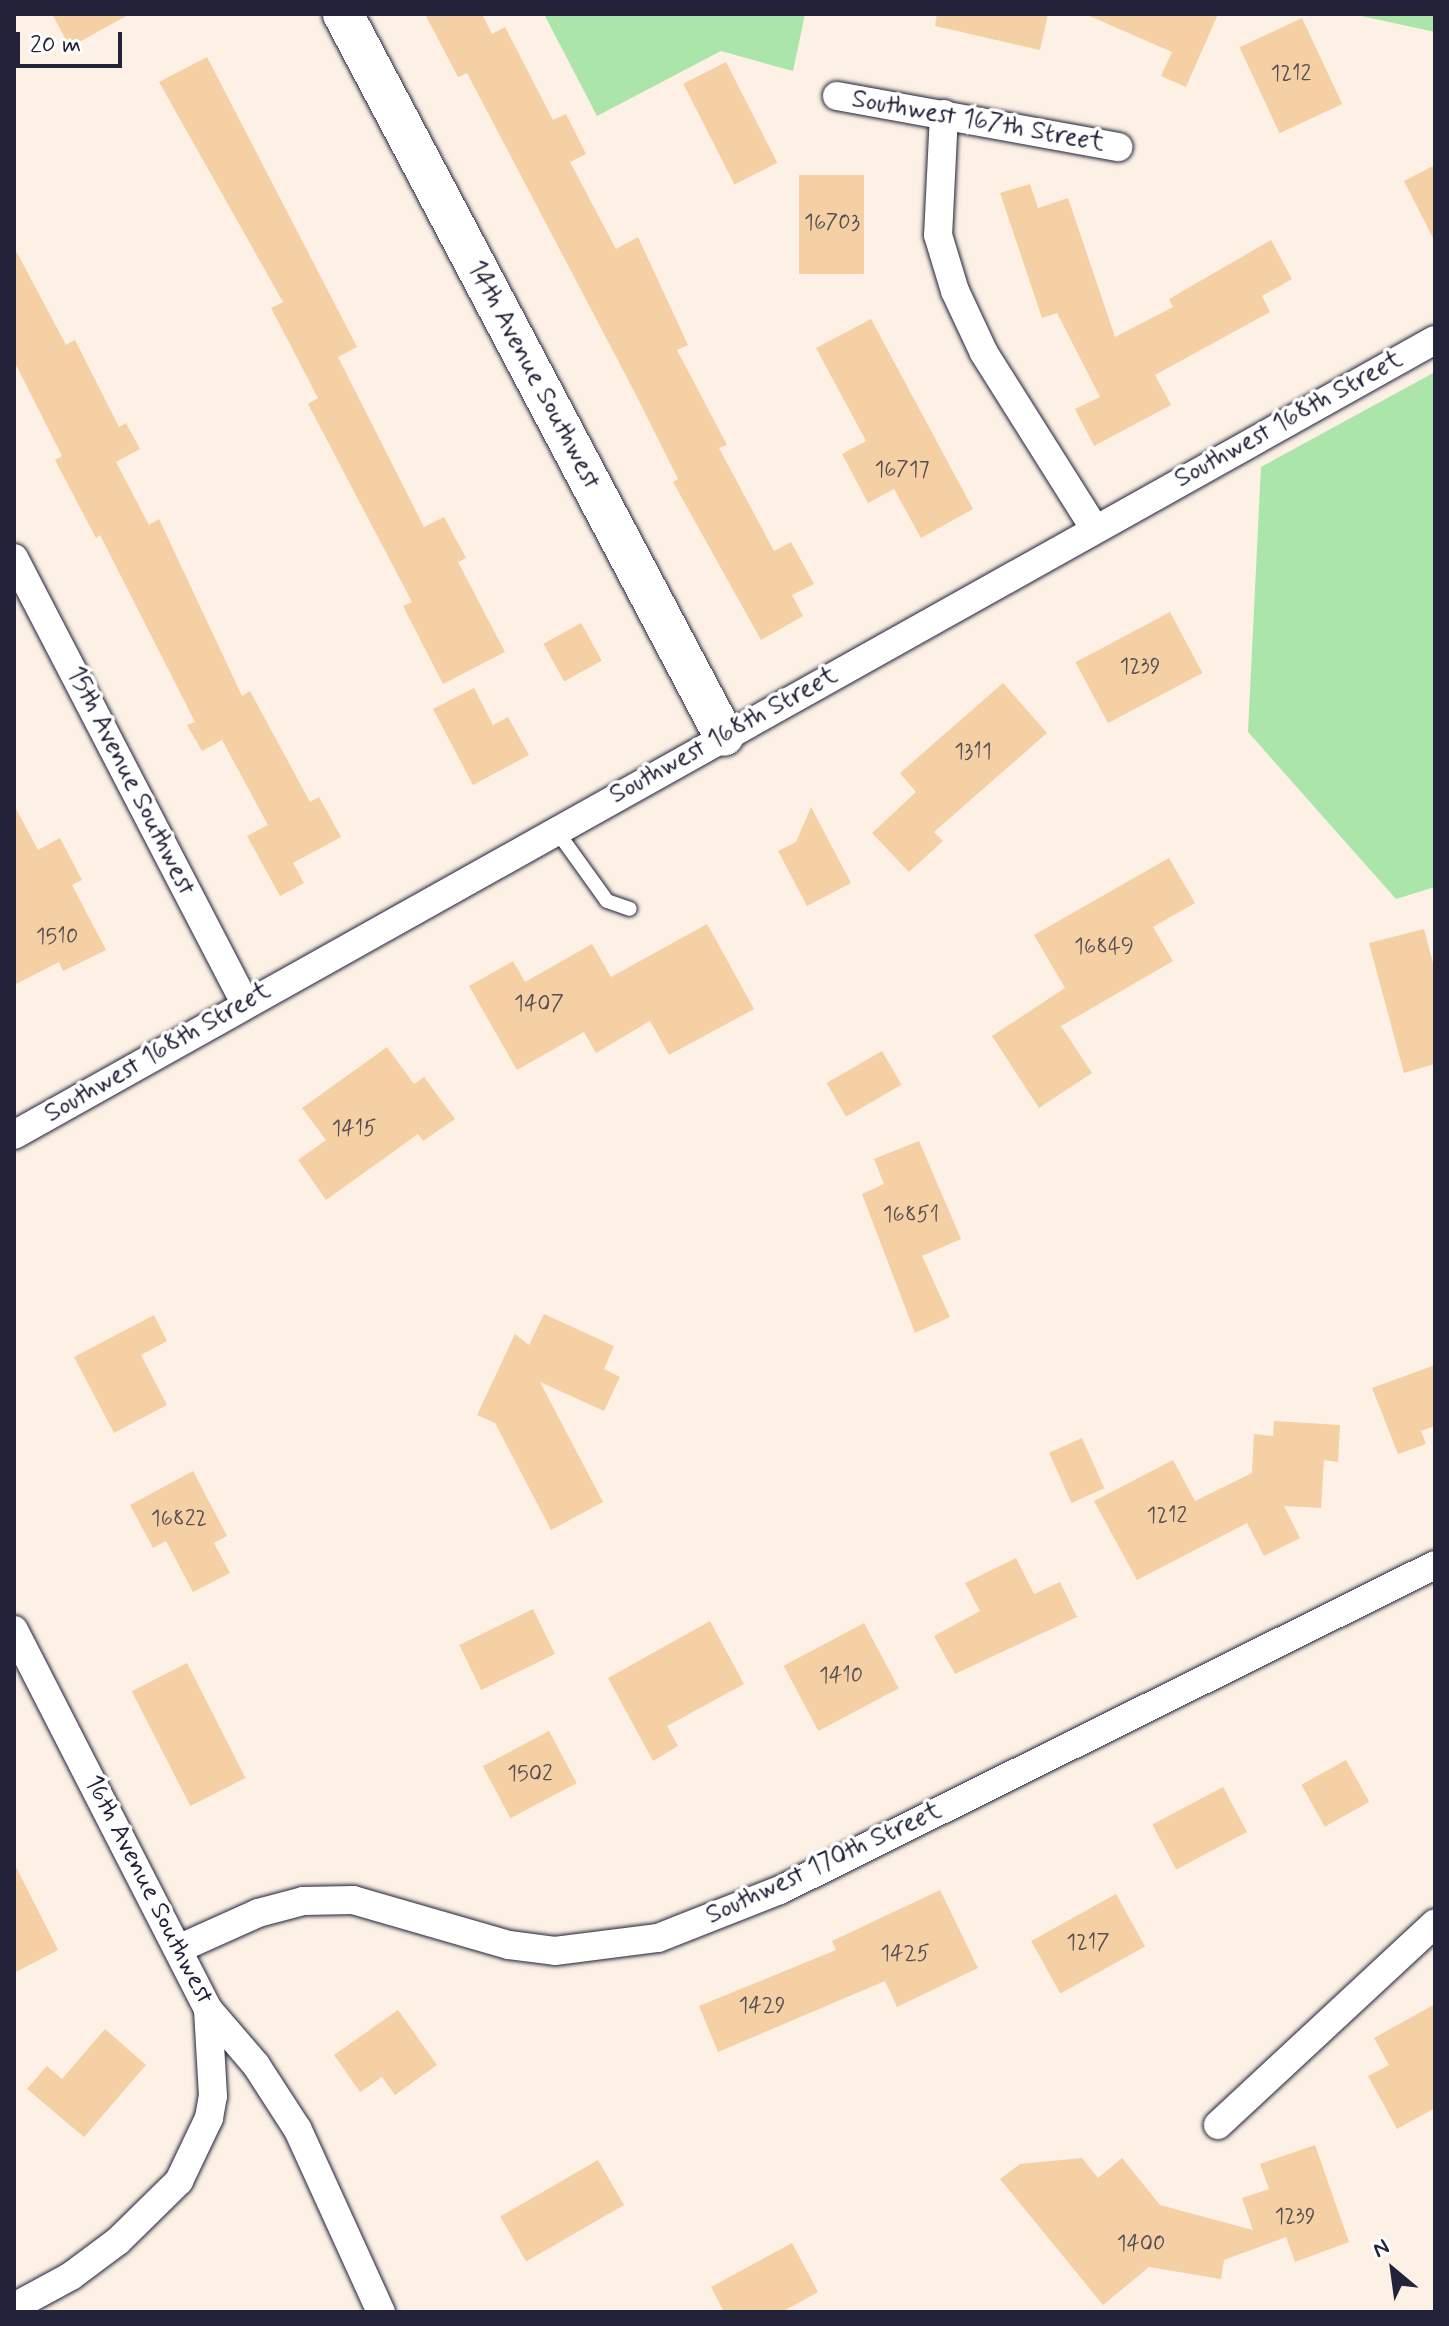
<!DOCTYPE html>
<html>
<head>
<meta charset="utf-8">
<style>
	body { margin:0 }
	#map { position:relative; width:1449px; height:2326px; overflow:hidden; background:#fcf1e4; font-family:Mynerve,sans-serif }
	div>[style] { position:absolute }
	.green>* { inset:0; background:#ace5a9 }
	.building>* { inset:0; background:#f4d0a4; transform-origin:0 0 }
	.roads { filter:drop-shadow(0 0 2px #22223b) drop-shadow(0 0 2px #22223b) }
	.lane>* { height:14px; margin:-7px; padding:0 7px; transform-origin:7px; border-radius:7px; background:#fff }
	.street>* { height:28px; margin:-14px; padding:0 14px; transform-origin:14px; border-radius:14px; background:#fff }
	.secondary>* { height:40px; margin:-20px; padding:0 20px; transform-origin:20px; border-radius:20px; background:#fff }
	span { translate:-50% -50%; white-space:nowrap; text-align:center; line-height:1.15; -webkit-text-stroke:7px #fff; paint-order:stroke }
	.number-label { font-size:22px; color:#564e55 }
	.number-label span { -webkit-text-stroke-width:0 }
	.street-label { font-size:26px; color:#22223b }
	.frame { position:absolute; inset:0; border:16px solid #22223b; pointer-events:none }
	.north { position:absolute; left:1353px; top:2230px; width:80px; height:80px; -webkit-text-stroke:6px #fff; paint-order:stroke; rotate:331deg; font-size:22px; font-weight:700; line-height:32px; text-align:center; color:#22223b }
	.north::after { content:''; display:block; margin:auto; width:28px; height:36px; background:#22223b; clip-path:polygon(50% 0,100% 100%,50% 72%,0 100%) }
	.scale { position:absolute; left:16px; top:32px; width:106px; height:36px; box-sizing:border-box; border:4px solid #22223b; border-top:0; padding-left:10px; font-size:24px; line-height:28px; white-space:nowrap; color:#22223b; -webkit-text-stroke:6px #fff; paint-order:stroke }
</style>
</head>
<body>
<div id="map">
	<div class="green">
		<div style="clip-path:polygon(544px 14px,805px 14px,793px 71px,721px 51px,597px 116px)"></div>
		<div style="clip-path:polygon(1352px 14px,1435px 14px,1435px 32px)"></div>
		<div style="clip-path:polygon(1435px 372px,1435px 887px,1396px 899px,1248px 732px,1261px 467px)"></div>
	</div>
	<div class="building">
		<div style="clip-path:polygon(52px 14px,130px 14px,70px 47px)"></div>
		<div style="clip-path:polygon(425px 14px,482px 14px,492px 34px,505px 27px,553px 120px,566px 114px,586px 154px,570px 162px,616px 249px,638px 237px,688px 345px,677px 350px,727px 445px,719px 448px,774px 551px,791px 542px,814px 584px,792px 595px,803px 616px,761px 640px,673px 482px,678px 479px,634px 391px,467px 73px,458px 77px)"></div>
		<div style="clip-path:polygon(937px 14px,1048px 14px,1040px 50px,935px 26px)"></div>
		<div style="clip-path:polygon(1085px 14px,1218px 14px,1186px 87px,1161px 76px,1172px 52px)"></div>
		<div style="left:1302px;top:18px;width:95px;height:69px;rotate:65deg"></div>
		<div style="clip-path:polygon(207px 57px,357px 347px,338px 357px,424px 527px,444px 517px,466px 558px,458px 562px,505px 652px,443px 684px,403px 606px,412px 602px,308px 404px,318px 398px,271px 308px,283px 302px,159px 82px)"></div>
		<div style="left:726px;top:62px;width:113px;height:48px;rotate:63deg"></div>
		<div style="clip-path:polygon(1435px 165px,1435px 242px,1404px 181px)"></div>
		<div style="left:799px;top:175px;width:65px;height:99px"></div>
		<div style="clip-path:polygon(1030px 184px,1038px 208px,1068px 198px,1115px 337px,1173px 307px,1169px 299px,1271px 240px,1292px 279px,1262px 296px,1270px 312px,1155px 375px,1171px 405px,1094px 446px,1075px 409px,1100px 397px,1057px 313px,1042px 318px,1000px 193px)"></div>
		<div style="clip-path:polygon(14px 247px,66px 345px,75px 340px,119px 427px,126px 423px,140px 449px,116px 462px,149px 525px,159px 519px,242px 696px,250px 691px,310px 802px,319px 797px,341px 837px,293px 863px,304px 883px,280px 896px,247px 836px,268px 825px,222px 740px,202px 751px,187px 725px,195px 722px,100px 535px,96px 538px,55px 460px,62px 456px,14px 361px)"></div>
		<div style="clip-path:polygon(871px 319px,973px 509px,921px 538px,894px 489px,868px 503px,842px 454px,866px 441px,816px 348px)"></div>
		<div style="left:1170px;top:612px;width:69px;height:107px;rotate:62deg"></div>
		<div style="left:581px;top:623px;width:43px;height:43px;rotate:61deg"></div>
		<div style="clip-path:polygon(1003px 683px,1047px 733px,934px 832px,943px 841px,909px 872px,872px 833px,916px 792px,900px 773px)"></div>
		<div style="clip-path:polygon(474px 688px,493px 725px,508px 717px,529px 755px,473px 785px,433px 709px)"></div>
		<div style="clip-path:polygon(14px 805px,38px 850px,60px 838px,82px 880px,72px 885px,106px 950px,63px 971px,59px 962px,14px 985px)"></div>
		<div style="clip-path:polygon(811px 807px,851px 883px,807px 906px,778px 851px,796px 842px)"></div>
		<div style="clip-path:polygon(1169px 858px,1195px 903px,1153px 927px,1173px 961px,1061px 1026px,1092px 1073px,1039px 1108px,992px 1036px,1065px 988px,1034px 935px)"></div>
		<div style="clip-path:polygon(707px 924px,754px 1009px,669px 1055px,650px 1021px,596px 1053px,584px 1032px,517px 1070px,469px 986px,513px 961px,525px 982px,592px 944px,611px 977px)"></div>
		<div style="clip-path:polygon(1424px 929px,1435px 971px,1435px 1064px,1404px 1073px,1369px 943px)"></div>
		<div style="clip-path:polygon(387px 1047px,414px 1084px,424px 1077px,455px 1119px,423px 1141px,418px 1134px,326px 1200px,298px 1160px,326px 1140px,302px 1108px)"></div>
		<div style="left:882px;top:1051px;width:39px;height:64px;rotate:60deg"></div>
		<div style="clip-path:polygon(919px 1141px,961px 1239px,922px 1256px,950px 1317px,915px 1333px,862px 1194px,884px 1184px,874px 1159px)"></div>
		<div style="clip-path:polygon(544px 1314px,614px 1346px,604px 1369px,620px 1377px,604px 1411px,540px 1382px,603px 1502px,551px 1530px,495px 1423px,477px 1415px,515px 1334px,529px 1345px)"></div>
		<div style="clip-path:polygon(154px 1315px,167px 1341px,141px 1355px,167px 1405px,114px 1433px,74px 1357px)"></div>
		<div style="clip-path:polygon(1435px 1365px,1435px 1426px,1421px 1431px,1426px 1444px,1398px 1454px,1372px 1388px)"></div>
		<div style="clip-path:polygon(1274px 1421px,1340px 1425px,1338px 1462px,1324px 1460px,1321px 1508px,1284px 1506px,1300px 1538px,1264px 1556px,1247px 1523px,1137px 1580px,1094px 1501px,1173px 1460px,1195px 1501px,1252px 1473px,1254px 1434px,1273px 1436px)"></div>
		<div style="left:1082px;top:1438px;width:55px;height:36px;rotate:66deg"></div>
		<div style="clip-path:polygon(193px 1471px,227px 1536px,214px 1543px,230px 1573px,193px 1592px,166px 1541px,153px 1548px,130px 1505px)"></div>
		<div style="clip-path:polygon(1016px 1558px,1034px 1594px,1060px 1582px,1077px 1617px,955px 1674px,934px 1636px,980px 1611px,965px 1583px)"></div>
		<div style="left:533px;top:1609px;width:50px;height:82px;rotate:64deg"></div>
		<div style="clip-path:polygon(710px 1621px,744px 1684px,667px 1726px,678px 1746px,653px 1761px,608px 1678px)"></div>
		<div style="left:864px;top:1623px;width:74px;height:91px;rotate:62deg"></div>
		<div style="left:187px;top:1663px;width:129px;height:62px;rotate:63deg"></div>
		<div style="left:549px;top:1731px;width:59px;height:75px;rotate:62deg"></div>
		<div style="left:1346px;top:1760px;width:48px;height:51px;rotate:61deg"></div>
		<div style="left:1223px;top:1787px;width:51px;height:80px;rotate:62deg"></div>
		<div style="clip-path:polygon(14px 1863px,58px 1950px,14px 1973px)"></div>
		<div style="clip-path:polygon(940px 1890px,978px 1968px,897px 2007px,885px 1981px,718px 2052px,699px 2006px,836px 1950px,832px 1941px)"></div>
		<div style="left:1116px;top:1894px;width:60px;height:97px;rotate:61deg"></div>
		<div style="clip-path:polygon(1435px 2004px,1435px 2108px,1397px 2129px,1368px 2076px,1389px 2065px,1374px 2038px)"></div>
		<div style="clip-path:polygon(398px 2010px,437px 2065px,395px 2095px,382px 2077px,360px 2092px,334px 2055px)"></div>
		<div style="clip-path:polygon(105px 2029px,146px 2065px,84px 2137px,27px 2089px,47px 2066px,62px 2079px)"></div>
		<div style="clip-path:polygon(1315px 2145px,1349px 2242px,1295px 2262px,1286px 2237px,1224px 2260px,1221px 2279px,1149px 2267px,1103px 2305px,1000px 2179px,1020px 2164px,1082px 2158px,1098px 2178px,1122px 2158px,1160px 2205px,1253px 2230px,1242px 2198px,1269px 2189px,1260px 2164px)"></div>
		<div style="left:598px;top:2160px;width:52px;height:113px;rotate:60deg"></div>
		<div style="clip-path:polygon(792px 2243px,818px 2292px,782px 2312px,724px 2312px,711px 2287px)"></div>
	</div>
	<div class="roads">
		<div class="lane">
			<div style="left:556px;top:830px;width:87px;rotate:54.3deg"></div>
			<div style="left:607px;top:901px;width:24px;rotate:19deg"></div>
		</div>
		<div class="street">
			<div style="left:837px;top:96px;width:286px;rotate:10.3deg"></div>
			<div style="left:944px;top:114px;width:121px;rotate:92.8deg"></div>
			<div style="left:938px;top:235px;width:59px;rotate:73.1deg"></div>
			<div style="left:955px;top:291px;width:68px;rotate:64.9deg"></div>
			<div style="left:984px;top:353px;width:207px;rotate:57.8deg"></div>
			<div style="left:14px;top:558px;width:501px;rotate:62.57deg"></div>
			<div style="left:14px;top:1135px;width:1628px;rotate:-29.23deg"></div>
			<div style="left:14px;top:1630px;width:426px;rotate:62.9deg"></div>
			<div style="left:208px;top:2009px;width:74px;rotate:49.4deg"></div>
			<div style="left:256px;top:2065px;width:77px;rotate:57.1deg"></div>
			<div style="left:298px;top:2130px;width:200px;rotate:65.5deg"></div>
			<div style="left:178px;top:1949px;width:88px;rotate:-24.2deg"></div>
			<div style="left:258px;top:1913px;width:47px;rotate:-14.9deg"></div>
			<div style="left:303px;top:1901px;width:50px;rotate:-1.1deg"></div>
			<div style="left:353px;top:1900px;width:162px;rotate:16.1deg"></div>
			<div style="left:509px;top:1945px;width:46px;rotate:7.4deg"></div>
			<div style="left:555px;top:1951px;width:104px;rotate:-7.2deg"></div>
			<div style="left:658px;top:1938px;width:131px;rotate:-21.5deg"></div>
			<div style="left:780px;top:1890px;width:731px;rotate:-26.39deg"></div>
			<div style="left:1218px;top:2125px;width:296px;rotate:-42.9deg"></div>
			<div style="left:14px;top:2307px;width:65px;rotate:-28.5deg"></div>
			<div style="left:71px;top:2276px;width:59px;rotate:-36.7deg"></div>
			<div style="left:118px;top:2241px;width:86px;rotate:-44.5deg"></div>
			<div style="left:179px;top:2181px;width:70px;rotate:-64.5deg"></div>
			<div style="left:209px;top:2118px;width:22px;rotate:-80deg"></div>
			<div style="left:213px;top:2096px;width:87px;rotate:-93.3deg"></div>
		</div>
		<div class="secondary">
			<div style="left:343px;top:14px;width:816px;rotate:62.18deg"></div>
		</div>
	</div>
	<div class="number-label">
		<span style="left:1291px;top:75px">1212</span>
		<span style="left:832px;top:224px">16703</span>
		<span style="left:902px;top:471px">16717</span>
		<span style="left:1140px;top:668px">1239</span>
		<span style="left:973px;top:753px">1311</span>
		<span style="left:57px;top:938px">1510</span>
		<span style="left:1104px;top:948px">16849</span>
		<span style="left:539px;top:1005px">1407</span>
		<span style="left:354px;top:1130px">1415</span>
		<span style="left:911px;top:1216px">16851</span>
		<span style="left:1167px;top:1517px">1212</span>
		<span style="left:179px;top:1520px">16822</span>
		<span style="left:841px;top:1677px">1410</span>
		<span style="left:530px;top:1775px">1502</span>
		<span style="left:1088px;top:1944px">1217</span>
		<span style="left:905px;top:1955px">1425</span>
		<span style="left:762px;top:2007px">1429</span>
		<span style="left:1295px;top:2218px">1239</span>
		<span style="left:1141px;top:2245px">1400</span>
	</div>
	<div class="street-label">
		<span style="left:978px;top:122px;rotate:10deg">Southwest 167th Street</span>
		<span style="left:533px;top:375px;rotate:62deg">14th Avenue Southwest</span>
		<span style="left:1289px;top:420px;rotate:-29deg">Southwest 168th Street</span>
		<span style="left:724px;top:736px;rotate:-29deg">Southwest 168th Street</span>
		<span style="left:130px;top:781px;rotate:63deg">15th Avenue Southwest</span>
		<span style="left:158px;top:1053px;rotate:-30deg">Southwest 168th Street</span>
		<span style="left:824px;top:1864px;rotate:-25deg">Southwest 170th Street</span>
		<span style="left:148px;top:1890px;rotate:63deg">16th Avenue Southwest</span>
	</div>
	<div class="frame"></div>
	<div class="north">N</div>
	<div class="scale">20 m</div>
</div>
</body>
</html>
